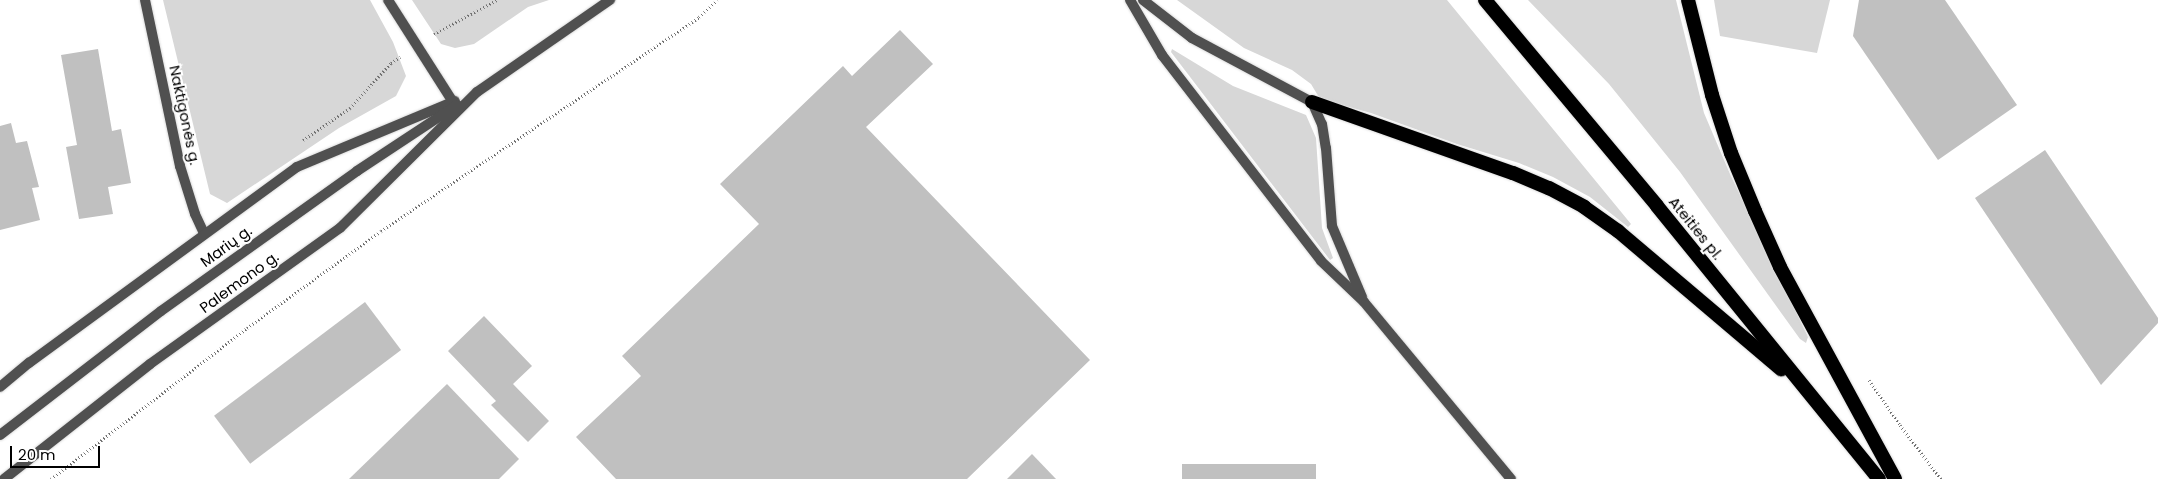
<!DOCTYPE html>
<html>
<head>
<meta charset="utf-8">
<style>
	body { margin:0 }
	#map { position:relative; width:2158px; height:479px; overflow:hidden; background:#fff; font-family:Poppins,sans-serif }
	div>[style] { position:absolute }
	.green>* { inset:0; background:#d7d7d7 }
	.building>* { inset:0; background:#c0c0c0; transform-origin:0 0 }
	.path>* { height:3px; margin-top:-1.5px; transform-origin:0; background:repeating-linear-gradient(90deg,#727272 0 1px,transparent 0 3.5px) }
	.roads { filter:drop-shadow(0 0 1px #dbdbdb) drop-shadow(0 0 1px #dbdbdb) }
	.minor>* { height:10px; margin:-5px; padding:0 5px; transform-origin:5px; border-radius:5px; background:#505050 }
	.tertiary>* { height:10px; margin:-5px; padding:0 5px; transform-origin:5px; border-radius:5px; background:#505050 }
	.trunk>* { height:14px; margin:-7px; padding:0 7px; transform-origin:7px; border-radius:7px; background:#000 }
	span { translate:-50% -50%; white-space:nowrap; text-align:center; line-height:1.15; -webkit-text-stroke:4px #fff; paint-order:stroke }
	.street-label { font-size:15px; color:#000 }
	.scale { position:absolute; left:10px; top:446px; width:90px; height:22px; box-sizing:border-box; border:2px solid #000; border-top:0; padding-left:6px; font-size:15px; line-height:18px; white-space:nowrap; color:#000; -webkit-text-stroke:4px #fff; paint-order:stroke }
</style>
</head>
<body>
<div id="map">
	<div class="green">
		<div style="clip-path:polygon(163px 0,370px 0,393px 42px,406px 76px,396px 96px,339px 128px,227px 203px,210px 194px)"></div>
		<div style="clip-path:polygon(412px 0,549px 0,528px 7px,474px 44px,455px 48px,441px 44px)"></div>
		<div style="clip-path:polygon(1177px 0,1447px 0,1631px 224px,1628px 227px,1590px 197px,1553px 177px,1519px 163px,1457px 144px,1371px 113px,1320px 99px,1311px 84px,1292px 70px,1244px 48px)"></div>
		<div style="clip-path:polygon(1528px 0,1676px 0,1704px 113px,1730px 174px,1808px 337px,1806px 343px,1800px 339px,1680px 172px,1609px 84px)"></div>
		<div style="clip-path:polygon(1714px 0,1830px 0,1817px 53px,1720px 36px)"></div>
		<div style="clip-path:polygon(1172px 49px,1233px 86px,1306px 115px,1316px 138px,1322px 228px,1333px 258px,1330px 260px,1171px 52px)"></div>
	</div>
	<div class="building">
		<div style="clip-path:polygon(1859px 0,1945px 0,2017px 105px,1938px 160px,1853px 36px)"></div>
		<div style="clip-path:polygon(900px 30px,933px 64px,866px 127px,1090px 360px,967px 479px,616px 479px,576px 437px,641px 376px,622px 356px,759px 224px,720px 184px,843px 66px,852px 76px)"></div>
		<div style="clip-path:polygon(98px 49px,112px 131px,121px 129px,131px 183px,108px 187px,113px 214px,79px 219px,66px 147px,77px 145px,61px 55px)"></div>
		<div style="clip-path:polygon(11px 123px,16px 143px,27px 141px,39px 187px,32px 188px,40px 220px,0 230px,0 126px)"></div>
		<div style="clip-path:polygon(2045px 150px,2158px 318px,2158px 323px,2101px 385px,1975px 198px)"></div>
		<div style="left:365px;top:302px;width:60px;height:189px;rotate:53deg"></div>
		<div style="clip-path:polygon(484px 316px,532px 366px,513px 384px,549px 421px,528px 442px,491px 405px,496px 401px,448px 351px)"></div>
		<div style="clip-path:polygon(447px 384px,519px 459px,499px 479px,349px 479px)"></div>
		<div style="clip-path:polygon(1032px 454px,1056px 479px,1007px 479px)"></div>
		<div style="left:1316px;top:464px;width:15px;height:134px;rotate:90deg"></div>
	</div>
	<div class="path">
		<div style="left:434px;top:34px;width:72px;rotate:-28.4deg"></div>
		<div style="left:303px;top:140px;width:57px;rotate:-34.2deg"></div>
		<div style="left:350px;top:108px;width:61px;rotate:-47.7deg"></div>
		<div style="left:391px;top:63px;width:11px;rotate:-34deg"></div>
		<div style="left:1869px;top:380px;width:55px;rotate:55.4deg"></div>
		<div style="left:1900px;top:425px;width:68px;rotate:52.8deg"></div>
		<div style="left:51px;top:479px;width:247px;rotate:-37.6deg"></div>
		<div style="left:247px;top:328px;width:165px;rotate:-35.9deg"></div>
		<div style="left:381px;top:231px;width:383px;rotate:-33.9deg"></div>
		<div style="left:699px;top:17px;width:25px;rotate:-43deg"></div>
	</div>
	<div class="roads">
		<div class="minor">
			<div style="left:145px;top:0;width:170px;rotate:78.1deg"></div>
			<div style="left:180px;top:166px;width:50px;rotate:72.6deg"></div>
			<div style="left:195px;top:214px;width:21px;rotate:65deg"></div>
			<div style="left:388px;top:0;width:121px;rotate:57.5deg"></div>
			<div style="left:1130px;top:0;width:64px;rotate:59.8deg"></div>
			<div style="left:1162px;top:55px;width:260px;rotate:52.3deg"></div>
			<div style="left:1321px;top:261px;width:59px;rotate:43.6deg"></div>
			<div style="left:1364px;top:302px;width:230px;rotate:50.3deg"></div>
			<div style="left:1312px;top:102px;width:24px;rotate:66deg"></div>
			<div style="left:1322px;top:124px;width:24px;rotate:81deg"></div>
			<div style="left:1326px;top:148px;width:78px;rotate:85.6deg"></div>
			<div style="left:1332px;top:226px;width:77px;rotate:67.1deg"></div>
		</div>
		<div class="tertiary">
			<div style="left:1143px;top:0;width:62px;rotate:37.8deg"></div>
			<div style="left:1192px;top:38px;width:136px;rotate:28.1deg"></div>
			<div style="left:0;top:387px;width:38px;rotate:-40deg"></div>
			<div style="left:29px;top:363px;width:332px;rotate:-36.2deg"></div>
			<div style="left:297px;top:167px;width:171px;rotate:-22.7deg"></div>
			<div style="left:0;top:435px;width:203px;rotate:-37.6deg"></div>
			<div style="left:161px;top:311px;width:241px;rotate:-35.5deg"></div>
			<div style="left:357px;top:171px;width:120px;rotate:-33.4deg"></div>
			<div style="left:4px;top:479px;width:186px;rotate:-38.2deg"></div>
			<div style="left:150px;top:364px;width:234px;rotate:-35.6deg"></div>
			<div style="left:340px;top:228px;width:193px;rotate:-44.8deg"></div>
			<div style="left:477px;top:92px;width:162px;rotate:-34.7deg"></div>
		</div>
		<div class="trunk">
			<div style="left:1485px;top:0;width:268px;rotate:50.1deg"></div>
			<div style="left:1657px;top:206px;width:352px;rotate:50.9deg"></div>
			<div style="left:1688px;top:0;width:98px;rotate:75.8deg"></div>
			<div style="left:1712px;top:95px;width:61px;rotate:71.9deg"></div>
			<div style="left:1731px;top:153px;width:63px;rotate:67.5deg"></div>
			<div style="left:1755px;top:211px;width:61px;rotate:65.9deg"></div>
			<div style="left:1780px;top:267px;width:241px;rotate:61.5deg"></div>
			<div style="left:1312px;top:102px;width:213px;rotate:19.5deg"></div>
			<div style="left:1513px;top:173px;width:39px;rotate:23deg"></div>
			<div style="left:1549px;top:188px;width:40px;rotate:28deg"></div>
			<div style="left:1584px;top:207px;width:42px;rotate:35.2deg"></div>
			<div style="left:1618px;top:231px;width:214px;rotate:40.3deg"></div>
		</div>
	</div>
	<div class="street-label">
		<span style="left:185px;top:115px;rotate:78deg">Naktigonės g.</span>
		<span style="left:1696px;top:228px;rotate:51deg">Ateities pl.</span>
		<span style="left:226px;top:246px;rotate:-36deg">Marių g.</span>
		<span style="left:239px;top:282px;rotate:-36deg">Palemono g.</span>
	</div>
	<div class="scale">20 m</div>
</div>
</body>
</html>
